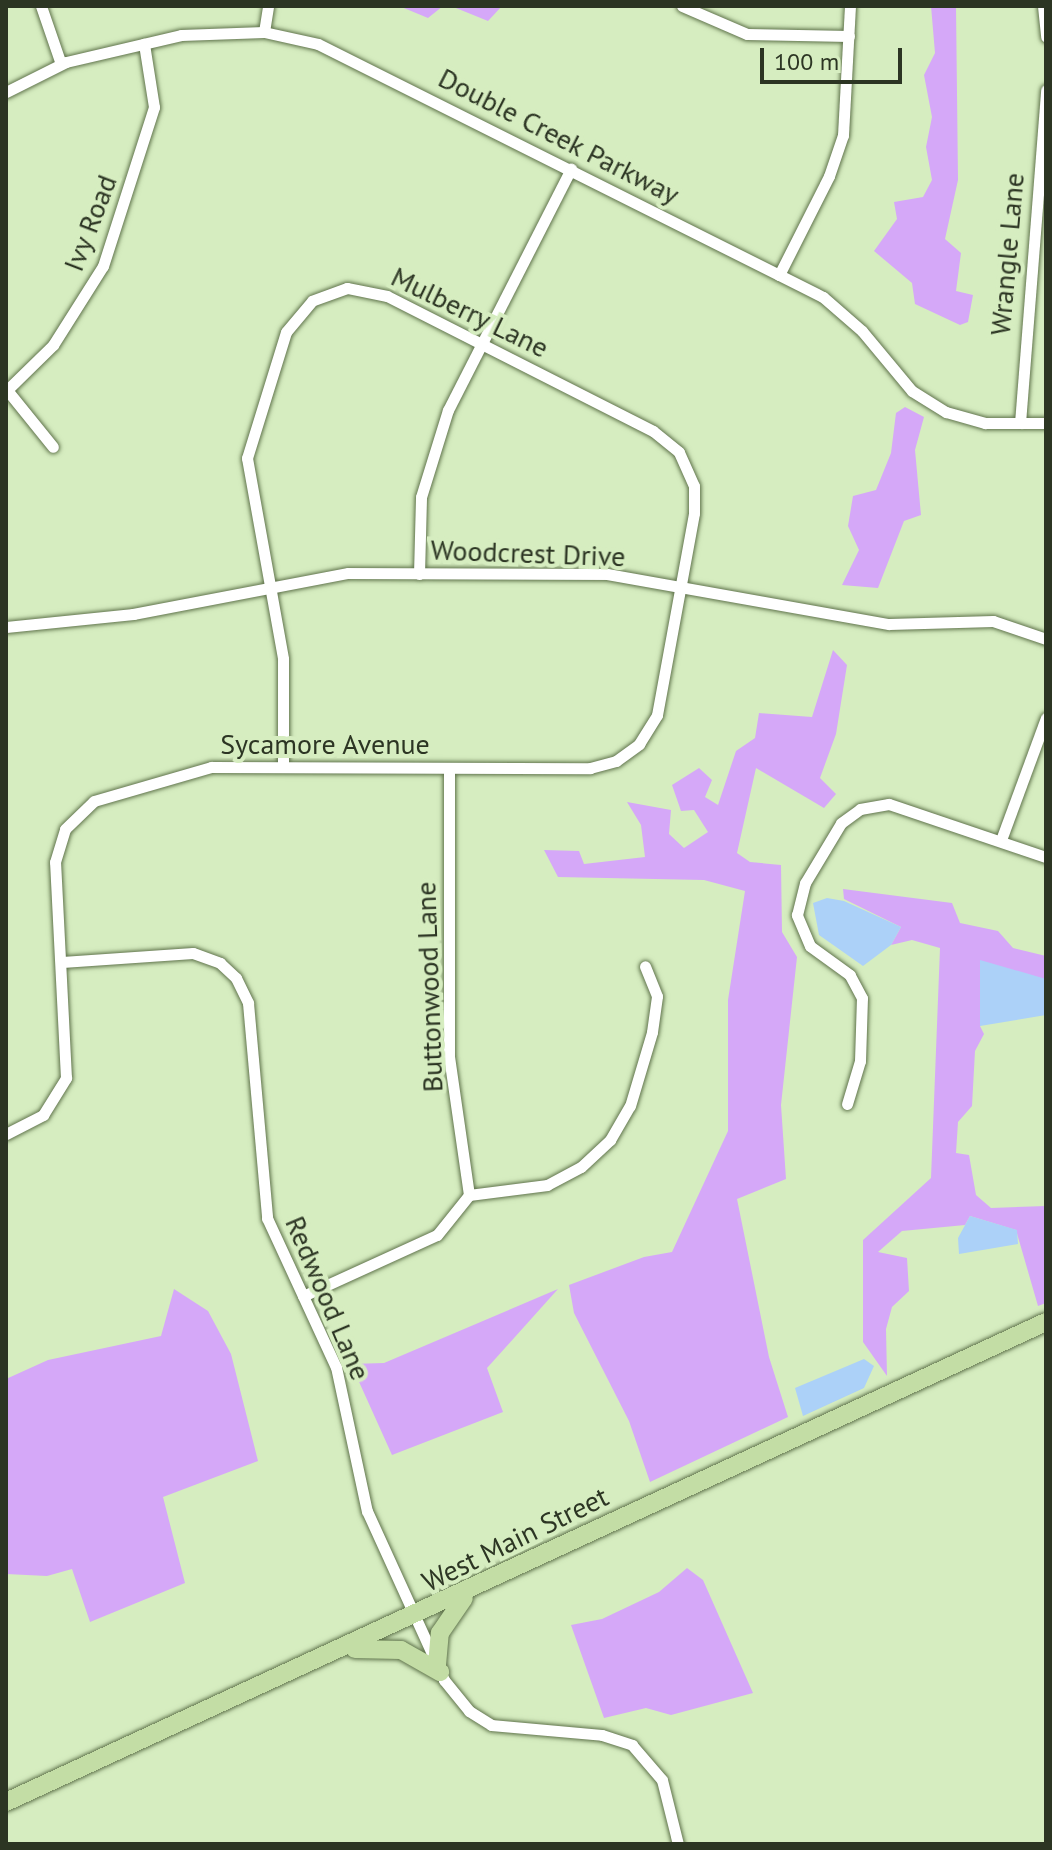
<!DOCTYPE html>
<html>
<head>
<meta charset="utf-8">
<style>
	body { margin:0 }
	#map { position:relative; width:1052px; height:1850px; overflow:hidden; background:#d6edc0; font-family:"PT Sans",sans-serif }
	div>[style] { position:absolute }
	.green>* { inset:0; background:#d5a8f8 }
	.water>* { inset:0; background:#acd1f8 }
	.roads { filter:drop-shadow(0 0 2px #60744c) drop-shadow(0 0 2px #60744c) }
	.minor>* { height:11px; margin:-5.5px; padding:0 5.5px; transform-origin:5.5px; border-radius:5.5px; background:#fff }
	.primary>* { height:18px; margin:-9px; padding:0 9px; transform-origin:9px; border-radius:9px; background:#c3dda5 }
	span { translate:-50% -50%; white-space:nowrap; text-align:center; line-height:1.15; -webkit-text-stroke:8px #d6edc0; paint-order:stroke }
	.street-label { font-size:28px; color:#2c3523 }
	.frame { position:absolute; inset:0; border:8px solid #2c3523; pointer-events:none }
	.scale { position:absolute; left:760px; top:48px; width:142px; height:36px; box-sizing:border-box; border:4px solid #2c3523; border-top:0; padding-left:10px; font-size:24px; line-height:28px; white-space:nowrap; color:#2c3523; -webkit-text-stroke:6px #d6edc0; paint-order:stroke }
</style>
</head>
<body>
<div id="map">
	<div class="green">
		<div style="clip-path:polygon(399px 6px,443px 6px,428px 18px)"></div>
		<div style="clip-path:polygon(451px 6px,502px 6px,488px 21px)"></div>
		<div style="clip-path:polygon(931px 6px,956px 6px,958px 180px,945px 239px,961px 253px,956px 291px,973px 295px,968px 322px,960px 325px,915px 304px,912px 283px,874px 251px,897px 219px,894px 202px,923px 197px,932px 180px,926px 147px,932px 117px,924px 75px,935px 53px)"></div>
		<div style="clip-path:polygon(905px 407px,924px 417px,915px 450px,921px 515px,904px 521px,878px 588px,842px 585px,859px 550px,848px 526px,853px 496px,876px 490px,891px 453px,896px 413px)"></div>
		<div style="clip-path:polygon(833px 650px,847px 665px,836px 734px,820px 778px,836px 794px,824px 808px,756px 768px,737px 853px,750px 862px,781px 865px,782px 932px,797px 957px,781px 1105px,786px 1179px,737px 1199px,769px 1357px,788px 1417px,650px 1482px,629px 1421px,574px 1313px,569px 1285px,644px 1257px,672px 1252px,728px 1131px,728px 1000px,745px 891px,704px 880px,558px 877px,544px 850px,579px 851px,584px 864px,645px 857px,641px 825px,627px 802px,671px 810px,669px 834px,684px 848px,708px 832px,694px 810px,681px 811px,672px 785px,699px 768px,712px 780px,705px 797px,718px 805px,736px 751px,755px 738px,759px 713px,812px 717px)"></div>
		<div style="clip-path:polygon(843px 889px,952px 903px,960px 923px,998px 931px,1013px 948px,1046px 956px,1046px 984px,980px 1026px,984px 1034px,975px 1051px,972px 1106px,958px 1122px,956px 1153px,969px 1155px,976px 1195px,991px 1208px,1046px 1206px,1046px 1303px,1038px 1306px,1016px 1230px,970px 1216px,965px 1225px,902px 1231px,878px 1252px,907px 1258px,909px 1291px,892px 1307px,886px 1329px,887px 1376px,863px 1342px,863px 1240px,931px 1178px,940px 948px,912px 940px,891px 945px,901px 927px,844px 899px)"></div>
		<div style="clip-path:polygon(174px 1289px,208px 1311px,231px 1354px,258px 1461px,163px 1497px,185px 1583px,90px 1622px,72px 1569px,47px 1576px,6px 1574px,6px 1379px,48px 1360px,161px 1336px)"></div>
		<div style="clip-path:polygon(558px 1289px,487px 1368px,503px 1412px,392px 1455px,351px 1364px,384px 1363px)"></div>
		<div style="clip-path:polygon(687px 1568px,703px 1580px,753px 1693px,671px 1715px,646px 1708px,604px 1718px,571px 1625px,602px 1619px,659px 1592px)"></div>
	</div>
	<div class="water">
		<div style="clip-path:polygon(827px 898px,844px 901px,901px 927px,891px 945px,863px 966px,819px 935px,813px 903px)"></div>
		<div style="clip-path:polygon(980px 960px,1046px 979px,1046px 1015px,980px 1026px)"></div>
		<div style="clip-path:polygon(970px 1216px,1017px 1230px,1018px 1244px,959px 1254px,958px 1238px)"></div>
		<div style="clip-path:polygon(864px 1359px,874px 1366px,864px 1388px,803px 1416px,795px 1388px)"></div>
	</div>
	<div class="roads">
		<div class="minor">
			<div style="left:41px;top:6px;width:61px;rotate:71deg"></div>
			<div style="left:682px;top:6px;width:71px;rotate:23.3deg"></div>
			<div style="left:747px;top:34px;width:102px;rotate:1.1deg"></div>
			<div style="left:1043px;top:6px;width:31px;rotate:84deg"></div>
			<div style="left:264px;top:32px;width:26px;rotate:-81deg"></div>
			<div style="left:6px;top:92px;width:67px;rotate:-26.6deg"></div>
			<div style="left:66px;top:62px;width:118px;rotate:-13.2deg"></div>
			<div style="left:181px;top:35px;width:83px;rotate:-2.1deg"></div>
			<div style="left:264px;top:32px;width:55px;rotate:12.5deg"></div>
			<div style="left:318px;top:44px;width:565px;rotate:26.61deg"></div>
			<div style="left:823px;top:297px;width:52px;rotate:41.1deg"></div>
			<div style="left:862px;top:331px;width:78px;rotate:50.2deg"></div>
			<div style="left:912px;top:391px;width:40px;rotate:32deg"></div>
			<div style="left:946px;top:412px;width:41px;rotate:15.8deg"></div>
			<div style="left:985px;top:423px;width:61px"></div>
			<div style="left:779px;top:275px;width:111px;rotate:-63.2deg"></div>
			<div style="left:829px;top:176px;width:43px;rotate:-71.1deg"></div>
			<div style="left:843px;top:135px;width:129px;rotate:-86.9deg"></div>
			<div style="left:7px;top:390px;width:73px;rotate:51.1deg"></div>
			<div style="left:6px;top:391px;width:66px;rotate:-44.4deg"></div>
			<div style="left:53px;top:345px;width:93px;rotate:-57.7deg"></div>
			<div style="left:103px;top:266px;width:167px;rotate:-72.2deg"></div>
			<div style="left:154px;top:107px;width:64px;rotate:-99deg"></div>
			<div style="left:1020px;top:423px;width:334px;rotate:-85.5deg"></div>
			<div style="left:419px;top:574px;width:77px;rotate:-88.5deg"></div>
			<div style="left:421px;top:497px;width:91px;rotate:-72.8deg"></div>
			<div style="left:448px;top:410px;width:271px;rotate:-63deg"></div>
			<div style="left:6px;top:627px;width:128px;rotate:-5.8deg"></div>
			<div style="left:133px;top:614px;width:219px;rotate:-10.8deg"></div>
			<div style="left:348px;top:573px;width:259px;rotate:0.2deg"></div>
			<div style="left:607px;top:574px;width:286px;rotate:10.1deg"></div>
			<div style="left:889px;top:624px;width:104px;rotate:-1.7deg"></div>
			<div style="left:993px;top:621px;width:56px;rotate:18.8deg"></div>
			<div style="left:1001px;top:840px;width:130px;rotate:-69.8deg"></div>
			<div style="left:62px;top:962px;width:131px;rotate:-3.9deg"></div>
			<div style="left:193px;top:953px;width:29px;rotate:20deg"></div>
			<div style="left:220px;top:963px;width:22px;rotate:43deg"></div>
			<div style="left:236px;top:978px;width:28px;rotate:64deg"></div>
			<div style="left:248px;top:1003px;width:216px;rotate:84.9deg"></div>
			<div style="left:267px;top:1218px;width:164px;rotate:65.2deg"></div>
			<div style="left:336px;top:1367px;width:147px;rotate:77.9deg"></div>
			<div style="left:367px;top:1511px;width:186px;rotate:65.5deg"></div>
			<div style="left:444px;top:1680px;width:40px;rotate:51deg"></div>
			<div style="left:469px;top:1711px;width:26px;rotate:32deg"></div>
			<div style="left:491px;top:1725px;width:111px;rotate:5.1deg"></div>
			<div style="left:602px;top:1735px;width:32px;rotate:18deg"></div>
			<div style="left:632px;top:1745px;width:46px;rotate:49.4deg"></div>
			<div style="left:662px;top:1780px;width:66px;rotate:76deg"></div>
			<div style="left:847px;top:1104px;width:45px;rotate:-73.2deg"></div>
			<div style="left:860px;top:1061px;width:63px;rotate:-88.2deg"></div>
			<div style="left:862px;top:998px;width:26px;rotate:-118deg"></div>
			<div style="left:850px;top:975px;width:49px;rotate:-144.1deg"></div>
			<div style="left:810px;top:946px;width:34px;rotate:-113deg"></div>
			<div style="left:797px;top:915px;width:33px;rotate:-76deg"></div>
			<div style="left:805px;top:883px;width:70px;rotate:-59deg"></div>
			<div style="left:841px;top:823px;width:24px;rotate:-36deg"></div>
			<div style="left:860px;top:809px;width:29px;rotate:-10deg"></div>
			<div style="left:889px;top:804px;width:166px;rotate:18.7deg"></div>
			<div style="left:6px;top:1134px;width:42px;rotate:-27.2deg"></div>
			<div style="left:43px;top:1115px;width:44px;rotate:-58.1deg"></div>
			<div style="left:66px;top:1078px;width:216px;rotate:-92.9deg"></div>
			<div style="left:55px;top:862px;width:34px;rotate:-73deg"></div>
			<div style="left:65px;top:829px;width:40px;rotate:-44deg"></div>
			<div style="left:94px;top:801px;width:122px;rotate:-16.2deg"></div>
			<div style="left:211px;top:767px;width:379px;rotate:0.2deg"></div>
			<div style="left:590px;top:768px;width:27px;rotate:-15deg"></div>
			<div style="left:616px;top:761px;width:29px;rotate:-36deg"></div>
			<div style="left:639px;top:744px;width:34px;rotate:-58deg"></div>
			<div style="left:657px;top:715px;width:205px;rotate:-79.6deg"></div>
			<div style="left:694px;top:513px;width:27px;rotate:-90deg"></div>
			<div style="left:694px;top:486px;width:37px;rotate:-114deg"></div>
			<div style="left:679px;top:452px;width:33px;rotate:-141deg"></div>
			<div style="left:653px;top:431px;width:298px;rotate:-153.1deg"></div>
			<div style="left:387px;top:296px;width:41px;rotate:-168.7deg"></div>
			<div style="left:347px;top:288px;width:37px;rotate:160deg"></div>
			<div style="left:312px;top:301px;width:40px;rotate:130deg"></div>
			<div style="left:286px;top:332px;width:132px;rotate:107.2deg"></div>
			<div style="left:247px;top:458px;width:204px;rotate:79.8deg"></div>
			<div style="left:283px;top:659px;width:107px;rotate:90deg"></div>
			<div style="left:469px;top:1195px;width:79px;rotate:-7.3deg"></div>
			<div style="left:547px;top:1185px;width:38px;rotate:-28deg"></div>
			<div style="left:581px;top:1167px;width:40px;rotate:-43deg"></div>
			<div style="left:610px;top:1140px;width:39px;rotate:-60deg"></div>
			<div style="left:630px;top:1106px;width:77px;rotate:-73.4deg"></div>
			<div style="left:652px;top:1032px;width:36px;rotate:-82deg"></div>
			<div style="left:657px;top:996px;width:32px;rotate:-112deg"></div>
			<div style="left:303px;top:1296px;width:147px;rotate:-24.5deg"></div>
			<div style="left:437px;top:1235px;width:51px;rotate:-51.3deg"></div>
			<div style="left:469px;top:1195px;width:139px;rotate:-98.2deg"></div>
			<div style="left:449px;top:1057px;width:289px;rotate:-90deg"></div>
		</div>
		<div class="primary">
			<div style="left:355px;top:1649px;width:46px;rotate:1.2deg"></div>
			<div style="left:401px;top:1650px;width:45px;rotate:29.4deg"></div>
			<div style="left:437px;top:1665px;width:32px;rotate:-85deg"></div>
			<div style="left:440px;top:1633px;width:42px;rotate:-55.6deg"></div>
			<div style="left:6px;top:1802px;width:1145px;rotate:-24.78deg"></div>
		</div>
	</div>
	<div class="street-label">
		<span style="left:559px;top:136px;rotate:27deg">Double Creek Parkway</span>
		<span style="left:90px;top:223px;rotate:-69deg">Ivy Road</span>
		<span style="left:1007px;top:254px;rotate:-85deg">Wrangle Lane</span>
		<span style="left:470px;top:312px;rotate:26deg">Mulberry Lane</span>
		<span style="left:528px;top:553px;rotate:2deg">Woodcrest Drive</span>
		<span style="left:325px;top:744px">Sycamore Avenue</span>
		<span style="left:429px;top:987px;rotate:-92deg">Buttonwood Lane</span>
		<span style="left:328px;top:1298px;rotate:67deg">Redwood Lane</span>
		<span style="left:515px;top:1539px;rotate:-26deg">West Main Street</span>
	</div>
	<div class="frame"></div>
	<div class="scale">100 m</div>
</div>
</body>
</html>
